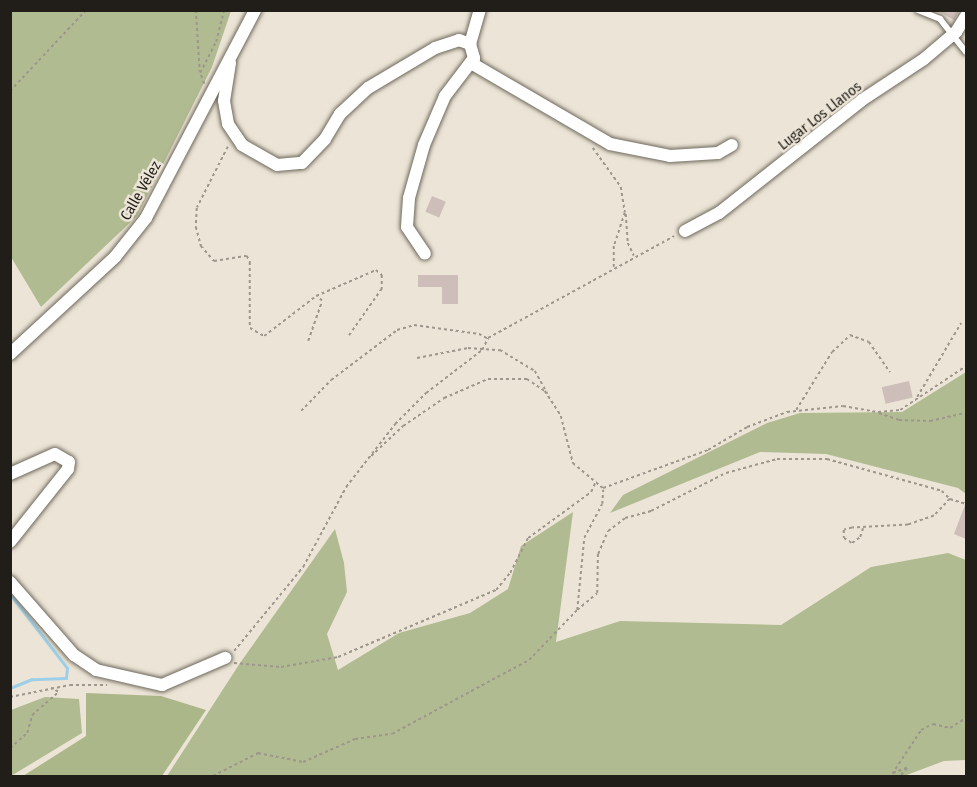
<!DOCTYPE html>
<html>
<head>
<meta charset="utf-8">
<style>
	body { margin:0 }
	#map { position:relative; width:977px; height:787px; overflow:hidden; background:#ece5d7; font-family:"Fira Sans Condensed",sans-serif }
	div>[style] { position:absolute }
	.green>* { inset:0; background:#b1bb91 }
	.forest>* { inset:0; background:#abb689 }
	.stream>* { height:3px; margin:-1.5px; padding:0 1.5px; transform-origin:1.5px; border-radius:1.5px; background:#9dd0e8 }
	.building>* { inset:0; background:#cebeb9; transform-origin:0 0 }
	.path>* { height:1.5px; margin-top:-0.75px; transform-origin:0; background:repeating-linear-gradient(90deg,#9c968c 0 3px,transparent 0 6px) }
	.roads { filter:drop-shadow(0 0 2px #6d675b) drop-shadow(0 0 2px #6d675b) }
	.service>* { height:6px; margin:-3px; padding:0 3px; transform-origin:3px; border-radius:3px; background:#fff }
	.minor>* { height:12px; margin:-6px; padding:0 6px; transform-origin:6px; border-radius:6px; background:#fff }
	span { translate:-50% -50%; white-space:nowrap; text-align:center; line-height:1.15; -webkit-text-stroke:5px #ece5d7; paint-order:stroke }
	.street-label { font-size:15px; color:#211e19 }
	.frame { position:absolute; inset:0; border:12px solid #211e19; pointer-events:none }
</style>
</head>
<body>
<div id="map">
	<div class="green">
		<div style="clip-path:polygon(11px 10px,231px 11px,212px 67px,137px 216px,41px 307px,11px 257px)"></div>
		<div style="clip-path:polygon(966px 372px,966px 494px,958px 488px,826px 454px,760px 452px,610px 513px,623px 495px,767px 423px,800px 413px,902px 412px)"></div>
		<div style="clip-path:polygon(573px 512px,556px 642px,620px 621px,781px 625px,871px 567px,948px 553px,966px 560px,966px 760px,944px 761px,904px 776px,167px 776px,240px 663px,335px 529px,344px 563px,347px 592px,327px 634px,338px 670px,399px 633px,470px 613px,508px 589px,521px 546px)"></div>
		<div style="clip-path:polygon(45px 697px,79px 699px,82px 733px,11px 776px,11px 710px)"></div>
	</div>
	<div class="forest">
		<div style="clip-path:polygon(86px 693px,161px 696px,206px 710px,162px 776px,23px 776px,86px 736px)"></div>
	</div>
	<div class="stream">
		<div style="left:10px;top:594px;width:93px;rotate:52.4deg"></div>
		<div style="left:67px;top:668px;width:10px;rotate:96deg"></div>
		<div style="left:66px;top:678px;width:34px;rotate:178deg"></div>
		<div style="left:32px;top:679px;width:24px;rotate:158deg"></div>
	</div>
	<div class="building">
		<div style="clip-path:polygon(936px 10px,960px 10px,954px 20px)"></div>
		<div style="left:432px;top:196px;width:15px;height:17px;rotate:23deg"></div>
		<div style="clip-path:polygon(418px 275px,458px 275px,458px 304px,442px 304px,442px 287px,418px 287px)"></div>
		<div style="left:909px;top:381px;width:17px;height:28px;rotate:77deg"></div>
		<div style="clip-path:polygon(966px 502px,966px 539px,954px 534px)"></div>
	</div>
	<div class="path">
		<div style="left:196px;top:10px;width:62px;rotate:86.3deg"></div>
		<div style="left:204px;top:84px;width:12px;rotate:-110deg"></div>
		<div style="left:200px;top:73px;width:35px;rotate:-63deg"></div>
		<div style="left:216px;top:42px;width:33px;rotate:-76deg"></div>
		<div style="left:10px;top:91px;width:111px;rotate:-46.8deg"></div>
		<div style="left:228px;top:147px;width:68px;rotate:116.9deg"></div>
		<div style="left:197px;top:208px;width:19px;rotate:93deg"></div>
		<div style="left:196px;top:227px;width:20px;rotate:75deg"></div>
		<div style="left:201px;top:246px;width:20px;rotate:49deg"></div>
		<div style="left:214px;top:261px;width:33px;rotate:-9deg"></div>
		<div style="left:247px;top:256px;width:7px;rotate:63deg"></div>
		<div style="left:250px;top:262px;width:66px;rotate:90deg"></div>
		<div style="left:250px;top:328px;width:16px;rotate:30deg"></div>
		<div style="left:264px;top:336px;width:66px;rotate:-37.6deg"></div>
		<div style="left:316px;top:296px;width:65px;rotate:-23.4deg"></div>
		<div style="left:376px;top:270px;width:8px;rotate:40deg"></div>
		<div style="left:382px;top:275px;width:14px;rotate:90deg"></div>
		<div style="left:382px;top:289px;width:57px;rotate:125.1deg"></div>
		<div style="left:593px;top:148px;width:48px;rotate:54.3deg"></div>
		<div style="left:621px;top:187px;width:26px;rotate:81deg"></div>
		<div style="left:625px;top:213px;width:35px;rotate:108deg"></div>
		<div style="left:614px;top:246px;width:21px;rotate:90deg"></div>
		<div style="left:626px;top:214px;width:29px;rotate:86deg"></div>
		<div style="left:628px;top:243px;width:14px;rotate:65deg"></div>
		<div style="left:308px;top:341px;width:42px;rotate:-70.7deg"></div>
		<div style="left:322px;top:301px;width:6px;rotate:-141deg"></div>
		<div style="left:417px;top:358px;width:52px;rotate:-11.1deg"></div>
		<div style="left:468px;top:348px;width:32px;rotate:4deg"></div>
		<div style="left:500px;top:350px;width:41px;rotate:31deg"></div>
		<div style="left:535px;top:371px;width:26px;rotate:61deg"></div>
		<div style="left:917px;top:397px;width:86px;rotate:-59.3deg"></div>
		<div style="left:796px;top:410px;width:68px;rotate:-58.2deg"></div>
		<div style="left:832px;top:352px;width:25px;rotate:-43deg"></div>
		<div style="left:850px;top:335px;width:20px;rotate:20deg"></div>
		<div style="left:869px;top:342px;width:37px;rotate:55deg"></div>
		<div style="left:301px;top:411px;width:43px;rotate:-45.9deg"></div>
		<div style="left:331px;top:380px;width:83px;rotate:-37.1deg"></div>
		<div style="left:397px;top:330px;width:18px;rotate:-16deg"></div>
		<div style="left:414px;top:325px;width:66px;rotate:7.9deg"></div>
		<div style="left:479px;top:334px;width:9px;rotate:27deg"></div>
		<div style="left:879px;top:413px;width:21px;rotate:19deg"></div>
		<div style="left:899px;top:420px;width:31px;rotate:2deg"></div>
		<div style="left:930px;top:421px;width:37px;rotate:-13deg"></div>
		<div style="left:371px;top:456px;width:44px;rotate:-43.2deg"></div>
		<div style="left:403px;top:426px;width:50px;rotate:-34.3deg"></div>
		<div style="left:444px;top:398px;width:48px;rotate:-23.4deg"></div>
		<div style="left:488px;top:379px;width:39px"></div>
		<div style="left:527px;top:379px;width:22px;rotate:34deg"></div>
		<div style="left:545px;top:391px;width:30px;rotate:57deg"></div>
		<div style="left:561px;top:416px;width:49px;rotate:75.7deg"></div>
		<div style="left:573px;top:463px;width:39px;rotate:40deg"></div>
		<div style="left:603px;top:488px;width:112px;rotate:-19.9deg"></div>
		<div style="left:708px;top:450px;width:45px;rotate:-30.5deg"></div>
		<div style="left:747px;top:427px;width:43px;rotate:-20.6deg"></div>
		<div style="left:787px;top:412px;width:56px;rotate:-6.1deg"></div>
		<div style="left:843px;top:406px;width:36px;rotate:10deg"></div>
		<div style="left:878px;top:412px;width:22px;rotate:-5deg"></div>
		<div style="left:900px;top:410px;width:79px;rotate:-33.7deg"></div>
		<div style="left:950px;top:499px;width:17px;rotate:17deg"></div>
		<div style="left:577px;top:610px;width:26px;rotate:-40deg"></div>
		<div style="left:597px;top:593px;width:39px;rotate:-89deg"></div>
		<div style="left:598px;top:554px;width:25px;rotate:-67deg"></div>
		<div style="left:608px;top:531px;width:21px;rotate:-37deg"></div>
		<div style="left:625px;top:518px;width:27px;rotate:-15deg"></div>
		<div style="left:651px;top:511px;width:84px;rotate:-26.9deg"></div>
		<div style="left:726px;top:473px;width:53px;rotate:-15.4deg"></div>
		<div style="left:777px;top:459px;width:50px"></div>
		<div style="left:827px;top:459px;width:119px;rotate:15.5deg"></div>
		<div style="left:942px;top:491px;width:11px;rotate:45deg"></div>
		<div style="left:950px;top:499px;width:23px;rotate:133deg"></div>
		<div style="left:934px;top:516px;width:28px;rotate:161deg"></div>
		<div style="left:908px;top:525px;width:56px;rotate:176.9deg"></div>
		<div style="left:852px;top:528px;width:8px;rotate:166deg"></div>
		<div style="left:844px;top:530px;width:8px;rotate:90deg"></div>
		<div style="left:844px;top:538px;width:9px;rotate:32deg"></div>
		<div style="left:852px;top:543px;width:10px;rotate:-37deg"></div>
		<div style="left:860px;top:537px;width:9px;rotate:-72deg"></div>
		<div style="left:234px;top:651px;width:109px;rotate:-50.6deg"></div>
		<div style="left:303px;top:567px;width:91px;rotate:-61.7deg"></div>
		<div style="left:346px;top:487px;width:80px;rotate:-52.1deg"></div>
		<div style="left:395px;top:424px;width:44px;rotate:-45deg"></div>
		<div style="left:426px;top:393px;width:71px;rotate:-37.5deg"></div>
		<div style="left:482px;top:350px;width:13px;rotate:-63deg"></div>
		<div style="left:488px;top:338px;width:212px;rotate:-28.7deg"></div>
		<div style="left:234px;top:663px;width:47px;rotate:4.9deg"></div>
		<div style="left:281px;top:667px;width:58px;rotate:-10deg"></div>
		<div style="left:338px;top:657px;width:172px;rotate:-23deg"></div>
		<div style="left:496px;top:590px;width:22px;rotate:-51deg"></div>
		<div style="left:510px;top:573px;width:39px;rotate:-63deg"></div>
		<div style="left:528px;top:538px;width:78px;rotate:-36.1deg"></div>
		<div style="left:591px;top:492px;width:10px;rotate:-66deg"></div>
		<div style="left:10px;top:697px;width:61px;rotate:-11.3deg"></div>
		<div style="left:70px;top:685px;width:37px"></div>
		<div style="left:10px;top:748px;width:23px;rotate:-41deg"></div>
		<div style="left:27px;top:733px;width:19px;rotate:-74deg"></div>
		<div style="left:32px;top:715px;width:35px;rotate:-41deg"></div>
		<div style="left:58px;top:692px;width:8px;rotate:-150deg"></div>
		<div style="left:901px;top:775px;width:9px;rotate:-49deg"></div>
		<div style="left:907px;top:768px;width:16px;rotate:158deg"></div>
		<div style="left:892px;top:774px;width:53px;rotate:-56.6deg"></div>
		<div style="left:921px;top:730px;width:13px;rotate:-27deg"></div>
		<div style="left:933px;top:724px;width:17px;rotate:13deg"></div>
		<div style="left:950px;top:728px;width:19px;rotate:-32deg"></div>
		<div style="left:213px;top:776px;width:51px;rotate:-27.1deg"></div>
		<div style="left:258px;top:753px;width:46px;rotate:11.3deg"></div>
		<div style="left:303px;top:762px;width:57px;rotate:-23.9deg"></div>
		<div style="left:355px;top:739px;width:37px;rotate:-8deg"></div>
		<div style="left:392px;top:734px;width:156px;rotate:-28.4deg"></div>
		<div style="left:529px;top:660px;width:69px;rotate:-46.2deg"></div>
		<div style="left:577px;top:610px;width:72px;rotate:-84.4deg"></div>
		<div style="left:584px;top:538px;width:38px;rotate:-62deg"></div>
		<div style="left:602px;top:504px;width:14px;rotate:-86deg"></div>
	</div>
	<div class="roads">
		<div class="service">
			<div style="left:918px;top:10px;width:24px;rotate:22deg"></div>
			<div style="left:940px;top:19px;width:42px;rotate:51.8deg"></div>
		</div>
		<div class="minor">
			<div style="left:470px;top:44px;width:35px;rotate:-74deg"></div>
			<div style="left:230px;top:63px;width:38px;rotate:99deg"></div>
			<div style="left:224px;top:101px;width:23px;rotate:80deg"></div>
			<div style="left:228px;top:124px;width:25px;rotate:56deg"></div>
			<div style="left:242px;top:145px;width:40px;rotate:29.7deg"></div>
			<div style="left:277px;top:165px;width:25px;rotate:-5deg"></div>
			<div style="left:302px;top:163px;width:33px;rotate:-46deg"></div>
			<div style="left:325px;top:139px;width:29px;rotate:-59deg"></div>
			<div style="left:340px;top:114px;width:38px;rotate:-43deg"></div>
			<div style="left:368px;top:88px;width:78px;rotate:-30.8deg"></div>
			<div style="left:435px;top:48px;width:25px;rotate:-18deg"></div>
			<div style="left:459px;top:40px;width:12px;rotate:20deg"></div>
			<div style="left:470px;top:44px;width:15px;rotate:74deg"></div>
			<div style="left:474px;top:58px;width:48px;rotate:127.3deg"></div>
			<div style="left:445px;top:96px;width:53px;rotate:113.2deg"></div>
			<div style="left:424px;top:145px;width:55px;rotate:105.8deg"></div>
			<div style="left:409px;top:198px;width:29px;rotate:94deg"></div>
			<div style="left:407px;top:227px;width:32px;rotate:56deg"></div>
			<div style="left:471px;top:63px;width:161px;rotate:30.2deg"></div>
			<div style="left:610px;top:144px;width:61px;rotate:11.3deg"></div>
			<div style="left:670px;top:156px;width:48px;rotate:-3.6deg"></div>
			<div style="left:718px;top:153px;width:16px;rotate:-30deg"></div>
			<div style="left:685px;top:231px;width:38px;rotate:-28deg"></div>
			<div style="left:719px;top:213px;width:182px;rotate:-38.3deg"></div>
			<div style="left:862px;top:100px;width:74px;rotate:-33.5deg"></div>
			<div style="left:924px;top:59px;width:42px;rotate:-40.2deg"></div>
			<div style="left:956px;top:32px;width:19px;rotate:-58deg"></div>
			<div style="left:10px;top:354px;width:143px;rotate:-42.7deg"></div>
			<div style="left:115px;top:257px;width:50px;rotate:-51.5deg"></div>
			<div style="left:146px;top:218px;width:235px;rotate:-62.3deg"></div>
			<div style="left:10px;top:474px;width:49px;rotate:-24deg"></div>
			<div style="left:55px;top:454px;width:16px;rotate:30deg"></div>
			<div style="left:69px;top:462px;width:7px;rotate:98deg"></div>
			<div style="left:68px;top:469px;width:93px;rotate:128.5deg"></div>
			<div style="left:10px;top:582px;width:97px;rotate:48.8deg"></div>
			<div style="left:74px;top:655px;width:27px;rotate:34deg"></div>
			<div style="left:96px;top:670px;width:68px;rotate:12.8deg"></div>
			<div style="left:162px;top:685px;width:69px;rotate:-23.2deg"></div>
		</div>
	</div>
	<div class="street-label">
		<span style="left:820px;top:116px;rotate:-38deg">Lugar Los Llanos</span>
		<span style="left:141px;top:191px;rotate:-60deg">Calle Vélez</span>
	</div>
	<div class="frame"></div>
</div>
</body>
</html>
